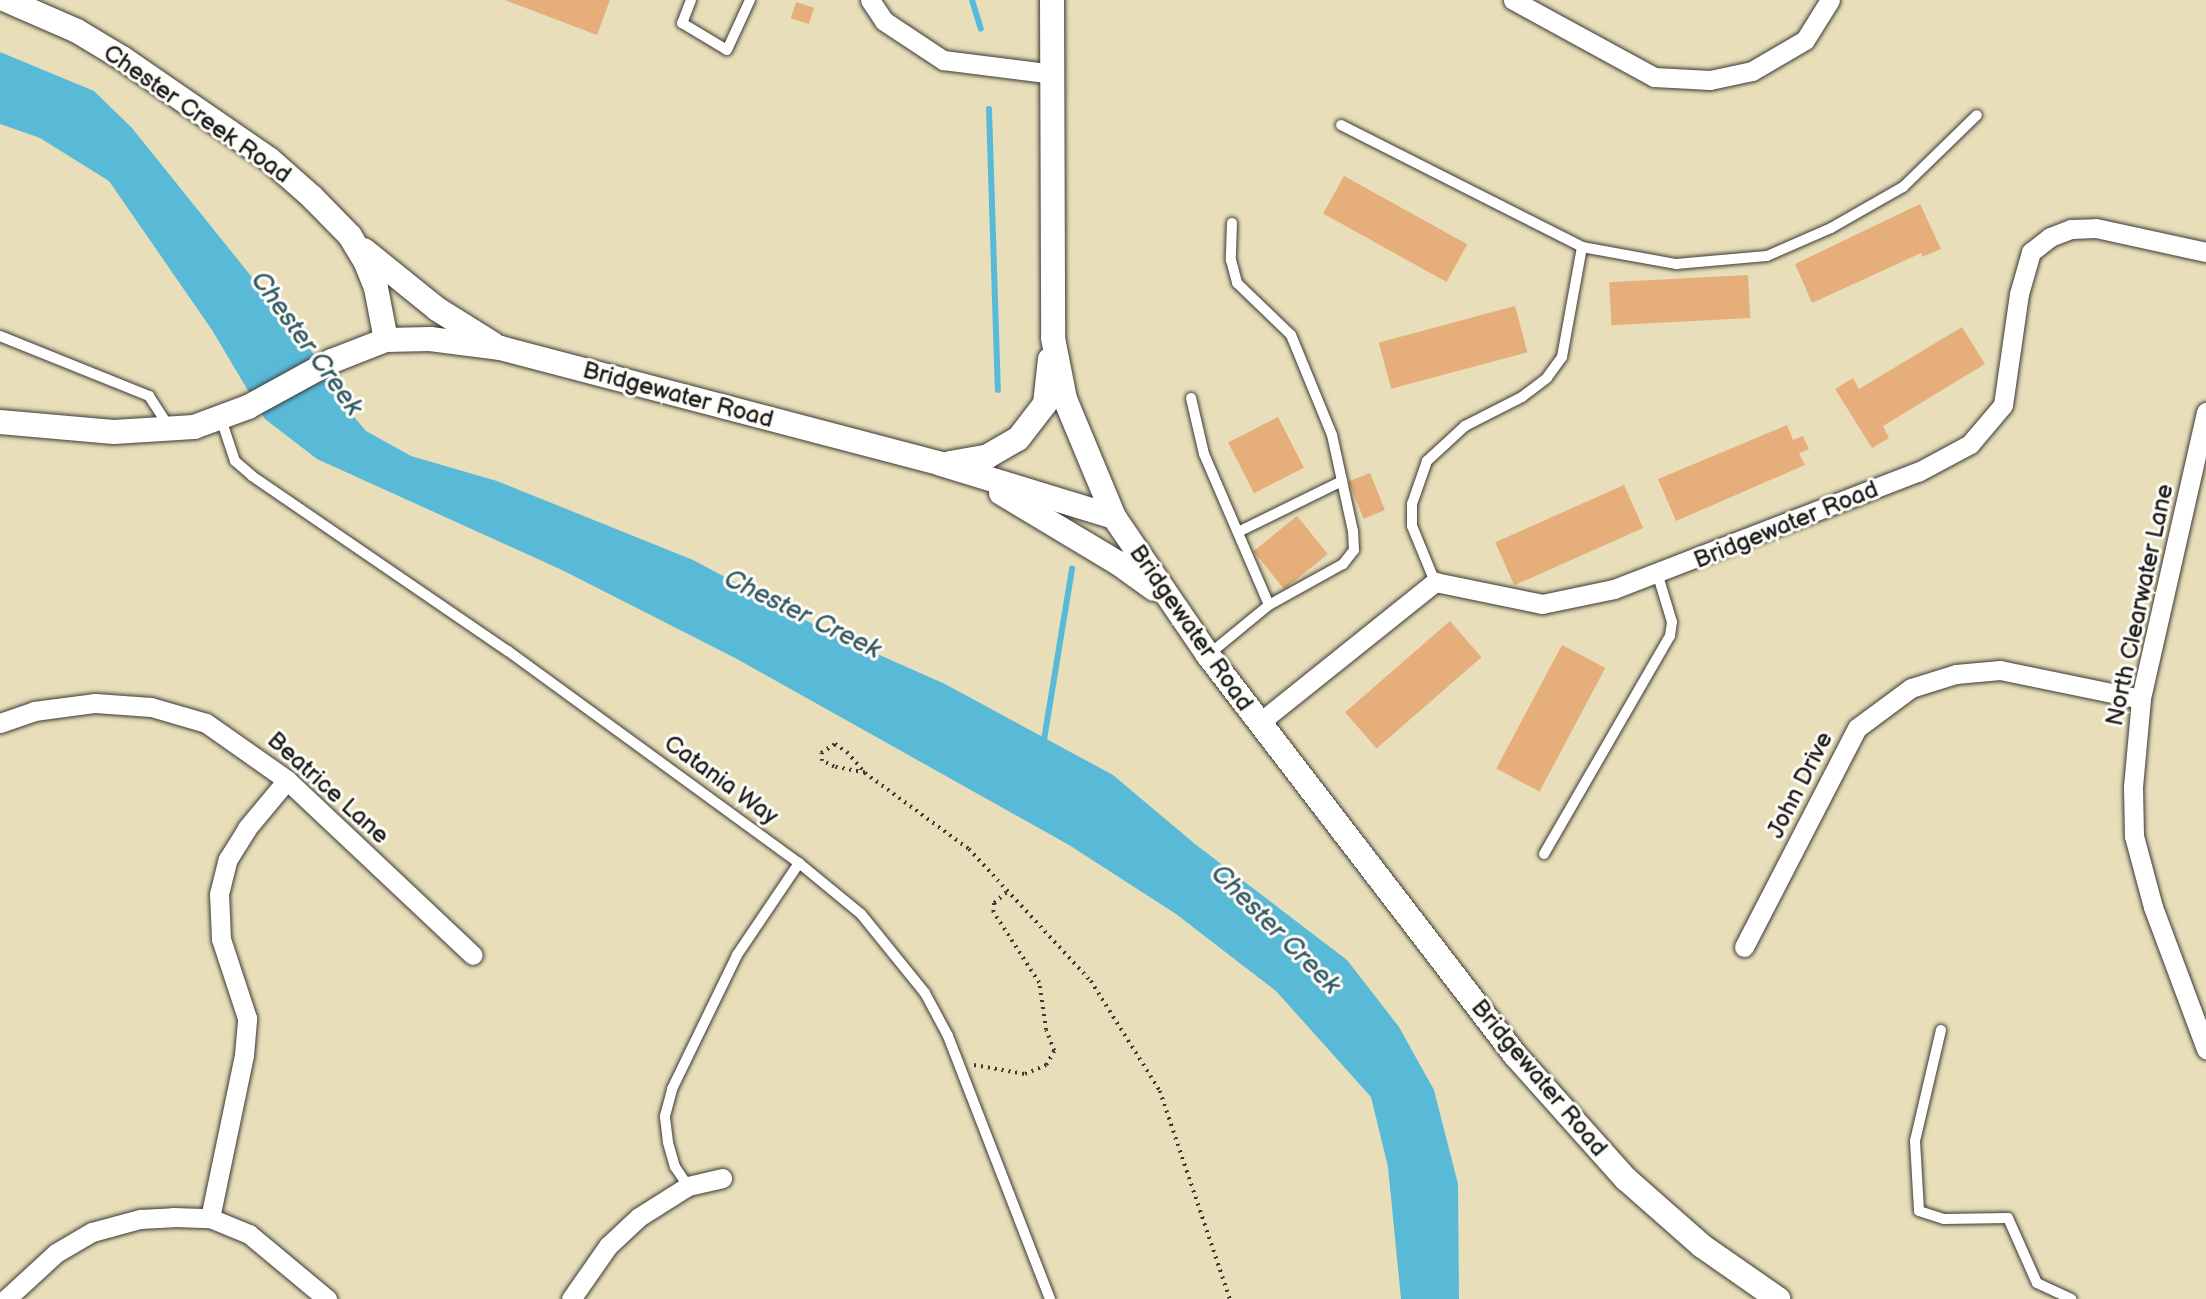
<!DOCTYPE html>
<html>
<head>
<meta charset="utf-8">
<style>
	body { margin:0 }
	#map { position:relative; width:2206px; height:1299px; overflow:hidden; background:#e8dfba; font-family:"Balsamiq Sans",sans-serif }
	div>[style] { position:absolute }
	.water>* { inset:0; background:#59bad8 }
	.stream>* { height:6px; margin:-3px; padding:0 3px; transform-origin:3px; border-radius:3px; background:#59bad8 }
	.building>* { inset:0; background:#e5ae7a; transform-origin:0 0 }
	.path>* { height:3.5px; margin-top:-1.75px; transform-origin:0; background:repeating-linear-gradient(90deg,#3b3934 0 2px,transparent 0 7px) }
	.roads { filter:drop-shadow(0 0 2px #3b3934) drop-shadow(0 0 2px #3b3934) }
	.service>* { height:10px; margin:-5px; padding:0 5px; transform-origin:5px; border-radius:5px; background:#fff }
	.minor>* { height:19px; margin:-9.5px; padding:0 9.5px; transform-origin:9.5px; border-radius:9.5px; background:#fff }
	.tertiary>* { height:24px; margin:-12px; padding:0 12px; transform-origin:12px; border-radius:12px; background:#fff }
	span { translate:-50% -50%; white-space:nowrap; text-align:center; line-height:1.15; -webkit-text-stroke:6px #fdfcf7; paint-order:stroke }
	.street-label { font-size:24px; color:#1c1c1c }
	.water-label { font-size:26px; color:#345b67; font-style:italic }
</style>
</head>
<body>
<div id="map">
	<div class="water">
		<div style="clip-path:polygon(0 52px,94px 91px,132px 128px,333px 378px,343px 404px,366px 431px,411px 456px,497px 481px,693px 560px,830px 633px,945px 684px,1113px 775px,1195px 844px,1347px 960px,1399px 1027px,1434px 1090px,1458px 1184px,1459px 1299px,1401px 1299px,1388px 1167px,1371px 1097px,1276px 991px,1176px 914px,1069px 845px,737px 659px,562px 570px,317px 459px,265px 419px,212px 330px,109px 181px,40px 138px,0 124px)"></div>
	</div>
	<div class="stream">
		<div style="left:972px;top:0;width:30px;rotate:73deg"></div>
		<div style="left:989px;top:109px;width:281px;rotate:88.2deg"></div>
		<div style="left:1043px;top:746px;width:180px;rotate:-80.7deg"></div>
	</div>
	<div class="building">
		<div style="clip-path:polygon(505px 0,610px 0,597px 35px)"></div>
		<div style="left:796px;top:2px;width:19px;height:17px;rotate:18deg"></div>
		<div style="left:1344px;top:176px;width:141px;height:43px;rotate:29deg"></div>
		<div style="clip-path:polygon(1920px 204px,1941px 249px,1922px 257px,1921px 253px,1812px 303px,1795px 264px)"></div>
		<div style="left:1748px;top:275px;width:43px;height:139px;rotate:87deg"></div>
		<div style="left:1515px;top:306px;width:48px;height:141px;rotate:75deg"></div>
		<div style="clip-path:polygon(1962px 327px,1985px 364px,1883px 426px,1889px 438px,1872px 448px,1835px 389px,1853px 378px,1859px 389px)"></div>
		<div style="left:1278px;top:417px;width:57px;height:56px;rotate:63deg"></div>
		<div style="clip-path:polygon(1787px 425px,1793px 440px,1803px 436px,1809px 449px,1799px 453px,1805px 465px,1676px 521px,1658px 479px)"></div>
		<div style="left:1370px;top:473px;width:40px;height:23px;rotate:68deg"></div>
		<div style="left:1624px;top:485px;width:47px;height:141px;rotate:66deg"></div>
		<div style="left:1297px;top:516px;width:49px;height:56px;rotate:51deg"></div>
		<div style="left:1450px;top:621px;width:48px;height:139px;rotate:49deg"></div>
		<div style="left:1562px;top:645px;width:49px;height:140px;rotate:28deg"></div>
	</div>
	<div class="path">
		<div style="left:865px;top:773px;width:32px;rotate:-169deg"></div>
		<div style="left:834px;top:767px;width:13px;rotate:-153deg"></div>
		<div style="left:822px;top:761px;width:8px;rotate:-97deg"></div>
		<div style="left:821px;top:753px;width:17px;rotate:-33deg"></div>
		<div style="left:835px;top:744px;width:14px;rotate:34deg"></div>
		<div style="left:847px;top:752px;width:28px;rotate:49deg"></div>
		<div style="left:865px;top:773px;width:129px;rotate:36.2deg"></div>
		<div style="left:969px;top:849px;width:180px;rotate:47.3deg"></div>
		<div style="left:1091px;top:981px;width:130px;rotate:57.9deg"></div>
		<div style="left:1160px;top:1091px;width:219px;rotate:71.4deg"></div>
		<div style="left:974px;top:1065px;width:52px;rotate:10deg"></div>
		<div style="left:1025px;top:1074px;width:23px;rotate:-23deg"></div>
		<div style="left:1046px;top:1065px;width:16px;rotate:-60deg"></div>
		<div style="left:1054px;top:1051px;width:22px;rotate:-111deg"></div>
		<div style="left:1046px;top:1030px;width:48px;rotate:-98.5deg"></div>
		<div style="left:1039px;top:983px;width:85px;rotate:-122.9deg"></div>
		<div style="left:993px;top:912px;width:9px;rotate:-84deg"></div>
		<div style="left:994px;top:903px;width:18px;rotate:-41deg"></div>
	</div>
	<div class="roads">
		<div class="service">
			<div style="left:691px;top:0;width:25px;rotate:111deg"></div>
			<div style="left:682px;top:23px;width:52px;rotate:31deg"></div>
			<div style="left:727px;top:50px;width:55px;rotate:-65.3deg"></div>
			<div style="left:1341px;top:125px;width:270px;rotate:26.8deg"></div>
			<div style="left:1582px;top:247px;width:112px;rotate:100.3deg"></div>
			<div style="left:1562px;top:357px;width:26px;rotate:126deg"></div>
			<div style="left:1547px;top:378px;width:31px;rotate:143deg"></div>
			<div style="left:1522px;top:397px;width:64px;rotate:153deg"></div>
			<div style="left:1465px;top:426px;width:52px;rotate:137.4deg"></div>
			<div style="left:1427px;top:461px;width:46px;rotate:109.2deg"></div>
			<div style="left:1412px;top:504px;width:22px;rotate:90deg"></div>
			<div style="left:1412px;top:526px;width:61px;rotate:67.7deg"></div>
			<div style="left:1232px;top:223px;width:37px;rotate:92deg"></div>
			<div style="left:1231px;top:260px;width:24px;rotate:75deg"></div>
			<div style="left:1237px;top:283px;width:75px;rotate:43.9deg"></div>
			<div style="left:1291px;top:335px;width:108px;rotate:67.7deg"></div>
			<div style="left:1332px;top:435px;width:98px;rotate:77.7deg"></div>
			<div style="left:1353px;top:531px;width:19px;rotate:87deg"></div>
			<div style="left:1354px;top:550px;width:18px;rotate:128deg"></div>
			<div style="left:1343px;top:564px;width:85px;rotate:151deg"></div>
			<div style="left:1582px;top:247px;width:96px;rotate:10.3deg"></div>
			<div style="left:1676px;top:264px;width:91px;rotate:-5deg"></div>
			<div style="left:1767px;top:256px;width:70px;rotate:-23.6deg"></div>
			<div style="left:1831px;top:228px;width:83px;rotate:-29.7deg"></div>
			<div style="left:1903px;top:187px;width:103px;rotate:-44.2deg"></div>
			<div style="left:0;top:336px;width:161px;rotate:21.9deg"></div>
			<div style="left:149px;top:396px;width:38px;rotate:57deg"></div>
			<div style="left:1191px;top:398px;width:57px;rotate:76.9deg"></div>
			<div style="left:1204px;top:454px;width:164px;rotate:66.7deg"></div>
			<div style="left:1269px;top:605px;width:79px;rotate:140.7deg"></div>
			<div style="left:221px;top:419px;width:44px;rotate:71.6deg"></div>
			<div style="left:235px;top:461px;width:23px;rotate:41deg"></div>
			<div style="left:252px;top:476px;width:310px;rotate:34.4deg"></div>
			<div style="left:508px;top:651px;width:360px;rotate:36.1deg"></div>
			<div style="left:799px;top:863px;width:80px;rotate:39.4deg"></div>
			<div style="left:861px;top:914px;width:102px;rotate:51deg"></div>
			<div style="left:925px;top:993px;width:49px;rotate:61.9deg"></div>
			<div style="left:948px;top:1036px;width:282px;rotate:68.8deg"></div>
			<div style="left:1238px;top:532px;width:116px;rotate:-26.1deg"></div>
			<div style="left:1544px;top:854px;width:252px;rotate:-60deg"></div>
			<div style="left:1670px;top:636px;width:14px;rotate:-82deg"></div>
			<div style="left:1672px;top:622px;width:48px;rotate:-106.9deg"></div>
			<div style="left:1941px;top:1030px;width:114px;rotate:103.2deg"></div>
			<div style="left:1915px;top:1141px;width:70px;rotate:86.7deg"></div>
			<div style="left:1919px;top:1211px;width:26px;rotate:18deg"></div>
			<div style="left:1944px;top:1219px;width:64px;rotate:-0.9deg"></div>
			<div style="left:2008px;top:1218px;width:71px;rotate:66deg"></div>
			<div style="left:2037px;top:1283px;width:38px;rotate:25deg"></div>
			<div style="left:688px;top:1186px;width:23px;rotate:-124deg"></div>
			<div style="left:675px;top:1167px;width:26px;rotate:-106deg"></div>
			<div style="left:668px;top:1142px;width:26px;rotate:-97deg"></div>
			<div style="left:665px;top:1116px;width:28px;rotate:-75deg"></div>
			<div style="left:672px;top:1089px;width:149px;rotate:-64.1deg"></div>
			<div style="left:737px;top:955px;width:111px;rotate:-56deg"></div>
		</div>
		<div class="minor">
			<div style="left:870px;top:0;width:25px;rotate:56deg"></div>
			<div style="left:884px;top:21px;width:71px;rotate:33.5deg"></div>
			<div style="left:943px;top:60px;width:112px;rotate:7.2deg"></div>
			<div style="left:1513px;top:0;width:161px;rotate:28.6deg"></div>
			<div style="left:1654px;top:77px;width:56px;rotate:3.1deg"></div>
			<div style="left:1710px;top:80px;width:43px;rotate:-12.1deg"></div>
			<div style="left:1752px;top:71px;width:61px;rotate:-30.3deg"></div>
			<div style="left:1805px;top:40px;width:47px;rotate:-58deg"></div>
			<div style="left:2206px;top:412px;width:294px;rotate:102.8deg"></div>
			<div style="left:2141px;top:699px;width:88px;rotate:95.2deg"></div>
			<div style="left:2133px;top:787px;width:49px;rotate:88.8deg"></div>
			<div style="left:2134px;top:836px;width:73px;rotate:75deg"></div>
			<div style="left:2153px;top:907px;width:152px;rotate:69.5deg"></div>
			<div style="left:0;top:723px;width:36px;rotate:-19deg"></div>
			<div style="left:34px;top:711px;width:62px;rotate:-7.5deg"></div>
			<div style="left:95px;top:703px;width:56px;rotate:4.1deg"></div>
			<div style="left:151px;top:707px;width:57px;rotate:16.2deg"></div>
			<div style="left:206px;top:723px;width:99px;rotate:35.1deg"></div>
			<div style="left:287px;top:780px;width:255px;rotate:43.3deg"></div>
			<div style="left:1259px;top:723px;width:226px;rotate:-38.7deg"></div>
			<div style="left:1435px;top:582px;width:109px;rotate:11.6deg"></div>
			<div style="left:1542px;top:604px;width:74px;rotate:-11.8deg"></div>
			<div style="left:1614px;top:589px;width:326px;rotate:-21.1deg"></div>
			<div style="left:1918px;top:472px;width:59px;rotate:-28.3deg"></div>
			<div style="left:1970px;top:444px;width:51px;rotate:-49.8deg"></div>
			<div style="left:2003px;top:405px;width:112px;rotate:-81.8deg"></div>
			<div style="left:2019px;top:294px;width:44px;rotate:-74.1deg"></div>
			<div style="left:2031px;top:252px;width:24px;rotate:-38deg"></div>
			<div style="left:2050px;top:237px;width:22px;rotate:-21deg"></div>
			<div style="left:2071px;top:229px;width:25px;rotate:-2deg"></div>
			<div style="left:2096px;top:228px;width:113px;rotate:12.3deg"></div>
			<div style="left:1744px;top:947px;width:246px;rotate:-62.7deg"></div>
			<div style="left:1857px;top:728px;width:67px;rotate:-36.5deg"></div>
			<div style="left:1911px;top:688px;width:47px;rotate:-17.3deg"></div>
			<div style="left:1956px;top:674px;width:44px;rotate:-5.2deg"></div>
			<div style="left:2000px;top:670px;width:144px;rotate:11.6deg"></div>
			<div style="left:210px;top:1218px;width:167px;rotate:-78.2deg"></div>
			<div style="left:244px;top:1055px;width:37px;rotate:-85deg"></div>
			<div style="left:247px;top:1018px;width:83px;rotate:-108.2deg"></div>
			<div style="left:221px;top:939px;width:45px;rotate:-92.5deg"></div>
			<div style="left:219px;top:894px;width:36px;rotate:-76deg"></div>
			<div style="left:228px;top:859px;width:36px;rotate:-58deg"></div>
			<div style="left:247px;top:828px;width:62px;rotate:-50.2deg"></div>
			<div style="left:6px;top:1299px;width:68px;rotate:-42.6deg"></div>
			<div style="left:56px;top:1253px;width:42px;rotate:-30.3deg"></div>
			<div style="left:92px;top:1232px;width:50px;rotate:-15.2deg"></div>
			<div style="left:140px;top:1219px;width:33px;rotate:-3deg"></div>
			<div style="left:173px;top:1217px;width:37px;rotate:2deg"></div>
			<div style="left:210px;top:1218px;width:42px;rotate:22.3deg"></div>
			<div style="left:249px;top:1234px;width:102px;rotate:39.8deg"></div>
			<div style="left:571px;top:1299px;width:65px;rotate:-55.1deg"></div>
			<div style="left:608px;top:1246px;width:42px;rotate:-43.1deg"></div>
			<div style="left:639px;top:1217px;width:58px;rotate:-32.3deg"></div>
			<div style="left:688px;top:1186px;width:35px;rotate:-13deg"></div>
		</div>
		<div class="tertiary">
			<div style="left:6px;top:0;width:77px;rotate:23.6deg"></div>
			<div style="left:77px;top:31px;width:52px;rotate:31deg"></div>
			<div style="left:122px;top:58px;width:178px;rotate:34.5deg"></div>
			<div style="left:269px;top:159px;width:57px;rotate:41.5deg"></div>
			<div style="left:312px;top:197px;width:54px;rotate:45.7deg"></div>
			<div style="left:350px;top:236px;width:31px;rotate:59deg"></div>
			<div style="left:366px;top:263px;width:27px;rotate:68deg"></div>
			<div style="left:376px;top:288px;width:53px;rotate:79.1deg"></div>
			<div style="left:1052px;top:0;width:338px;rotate:89.8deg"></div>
			<div style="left:1053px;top:338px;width:62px;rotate:78.9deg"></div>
			<div style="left:1065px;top:399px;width:128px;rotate:67.4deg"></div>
			<div style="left:1114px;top:517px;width:167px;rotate:55.7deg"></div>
			<div style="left:1208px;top:655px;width:504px;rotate:52.49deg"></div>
			<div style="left:1515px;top:1055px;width:166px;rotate:48.2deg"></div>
			<div style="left:1626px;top:1179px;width:101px;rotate:41.4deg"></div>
			<div style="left:1702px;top:1246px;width:93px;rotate:34.9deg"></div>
			<div style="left:364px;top:250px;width:94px;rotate:38.9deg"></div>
			<div style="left:437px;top:309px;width:66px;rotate:32deg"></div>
			<div style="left:0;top:422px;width:114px;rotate:5deg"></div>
			<div style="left:114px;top:432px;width:80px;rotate:-3.6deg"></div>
			<div style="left:194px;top:427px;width:58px;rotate:-20.3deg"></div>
			<div style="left:248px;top:407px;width:96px;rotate:-28.7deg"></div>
			<div style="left:332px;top:361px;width:58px;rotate:-21.3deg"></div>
			<div style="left:386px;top:340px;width:44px;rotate:-1.3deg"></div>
			<div style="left:430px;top:339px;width:71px;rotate:7.3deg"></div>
			<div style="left:500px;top:348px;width:456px;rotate:14.7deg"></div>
			<div style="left:941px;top:464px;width:181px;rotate:17deg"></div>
			<div style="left:950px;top:463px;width:39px;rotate:-10deg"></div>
			<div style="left:988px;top:456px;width:34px;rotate:-30deg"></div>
			<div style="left:1018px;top:439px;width:44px;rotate:-52.4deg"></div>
			<div style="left:1045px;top:404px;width:45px;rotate:-83.7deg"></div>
			<div style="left:1001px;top:493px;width:136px;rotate:30.9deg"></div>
			<div style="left:1118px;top:563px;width:44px;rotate:35.8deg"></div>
		</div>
	</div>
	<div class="street-label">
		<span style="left:197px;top:114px;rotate:35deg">Chester Creek Road</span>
		<span style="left:678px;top:395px;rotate:15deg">Bridgewater Road</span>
		<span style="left:1786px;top:525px;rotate:-22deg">Bridgewater Road</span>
		<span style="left:2140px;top:605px;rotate:-78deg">North Clearwater Lane</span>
		<span style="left:1191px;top:628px;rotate:55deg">Bridgewater Road</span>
		<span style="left:721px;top:780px;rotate:36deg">Catania Way</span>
		<span style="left:1800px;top:785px;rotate:-63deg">John Drive</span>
		<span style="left:328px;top:788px;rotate:42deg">Beatrice Lane</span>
		<span style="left:1539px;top:1078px;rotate:50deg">Bridgewater Road</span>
	</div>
	<div class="water-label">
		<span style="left:306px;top:344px;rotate:54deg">Chester Creek</span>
		<span style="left:802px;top:615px;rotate:26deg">Chester Creek</span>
		<span style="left:1275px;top:930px;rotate:45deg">Chester Creek</span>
	</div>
</div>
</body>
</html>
